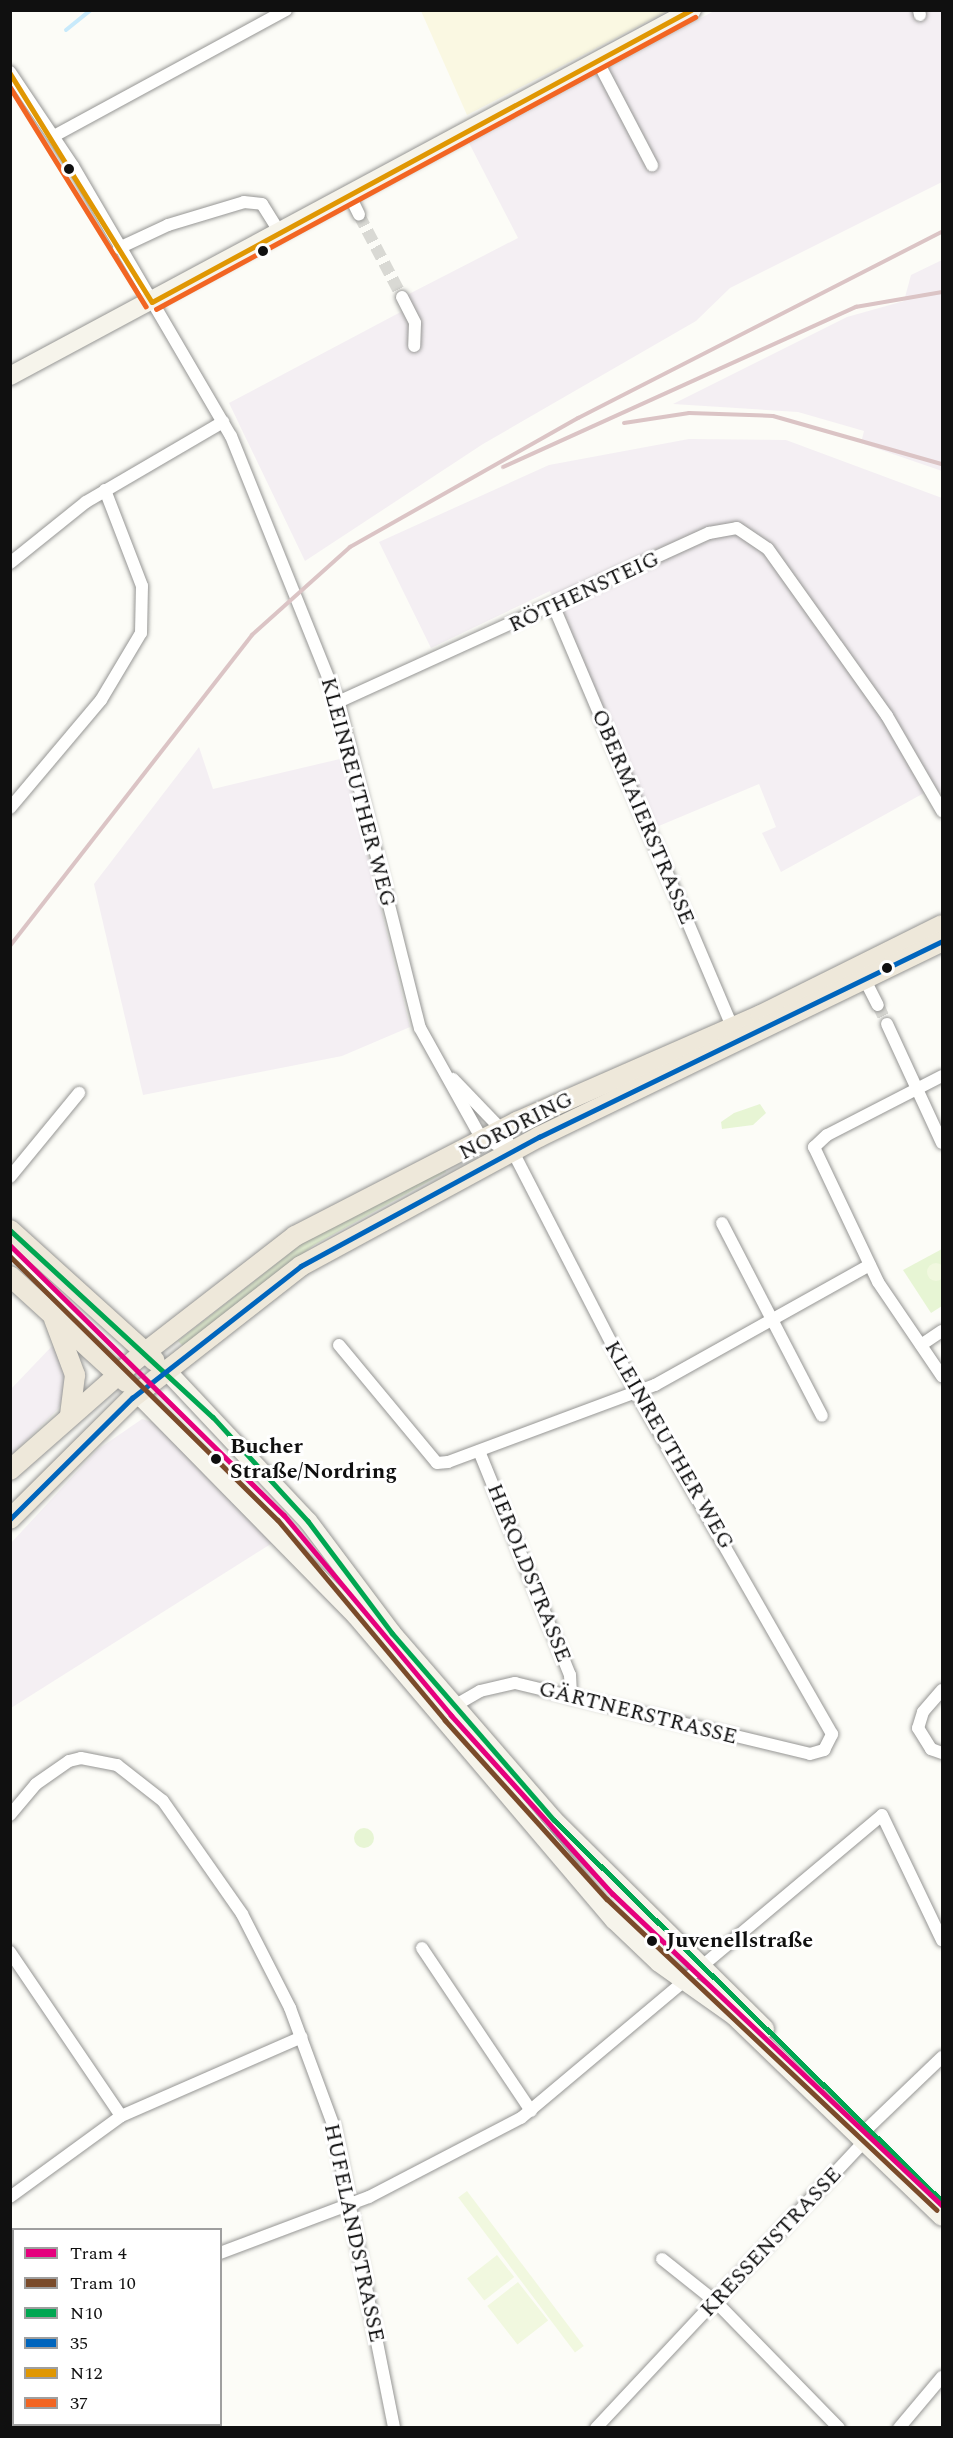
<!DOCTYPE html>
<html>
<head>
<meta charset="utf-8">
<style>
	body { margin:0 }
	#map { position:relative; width:953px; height:2438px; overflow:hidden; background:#fcfcf7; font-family:Spectral,serif }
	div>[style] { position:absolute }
	.industrial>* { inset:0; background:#f4eff3 }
	.farmland>* { inset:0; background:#faf8e2 }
	.green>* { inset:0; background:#e7f5d4 }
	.round { border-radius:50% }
	.pitch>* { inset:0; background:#f1f8df; transform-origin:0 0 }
	.stream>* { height:4px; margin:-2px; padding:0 2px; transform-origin:2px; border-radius:2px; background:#c8eafb }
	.street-tunnel>* { height:12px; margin-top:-6px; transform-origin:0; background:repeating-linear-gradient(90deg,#d9d9d4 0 12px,transparent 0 18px) }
	.roads { filter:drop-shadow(0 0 2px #969694) drop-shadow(0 0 2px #969694) }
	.street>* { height:12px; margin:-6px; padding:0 6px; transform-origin:6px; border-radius:6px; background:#fffffe }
	.secondary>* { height:18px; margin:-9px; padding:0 9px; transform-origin:9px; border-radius:9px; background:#f6f4eb }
	.primary>* { height:20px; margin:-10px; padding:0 10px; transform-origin:10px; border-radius:10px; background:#eee8da }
	.rail>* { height:4px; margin:-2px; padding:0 2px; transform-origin:2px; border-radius:2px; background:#dbc4c5 }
	.bus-1>* { height:4.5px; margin:-2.25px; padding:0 2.25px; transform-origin:2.25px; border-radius:2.25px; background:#00a651 }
	.bus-2>* { height:4.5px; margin:-2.25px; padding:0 2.25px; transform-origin:2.25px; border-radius:2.25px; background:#0065bd }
	.bus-3>* { height:4.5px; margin:-2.25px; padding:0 2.25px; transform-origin:2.25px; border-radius:2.25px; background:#e09702 }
	.bus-4>* { height:4.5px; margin:-2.25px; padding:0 2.25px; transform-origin:2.25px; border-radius:2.25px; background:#f26522 }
	.tram-1>* { height:4.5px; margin:-2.25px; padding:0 2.25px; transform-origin:2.25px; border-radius:2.25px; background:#e5007d }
	.tram-2>* { height:4.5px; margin:-2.25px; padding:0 2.25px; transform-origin:2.25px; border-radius:2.25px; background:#7a4b2a }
	.dots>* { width:16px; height:16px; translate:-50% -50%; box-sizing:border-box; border:3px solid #fff; border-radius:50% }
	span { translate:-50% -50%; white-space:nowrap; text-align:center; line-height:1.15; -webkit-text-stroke:6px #fff; paint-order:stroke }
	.street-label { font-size:22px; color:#101010 }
	.stop-label { font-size:22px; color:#101010; font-weight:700 }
	.left { translate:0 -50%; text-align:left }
	.frame { position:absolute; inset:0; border:12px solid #101010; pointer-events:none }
	.legend { position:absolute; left:12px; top:2228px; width:210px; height:198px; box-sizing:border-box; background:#fff; border:2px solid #9f9f9f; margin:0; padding:8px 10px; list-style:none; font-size:18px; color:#101010 }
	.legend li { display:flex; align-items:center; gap:12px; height:30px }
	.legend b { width:30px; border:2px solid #9f9f9f }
</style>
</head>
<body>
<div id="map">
	<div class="industrial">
		<div style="clip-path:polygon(714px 11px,942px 11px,942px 182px,730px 288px,696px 321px,483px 444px,305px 561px,229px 403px,412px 306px,407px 295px,518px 238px,469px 143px)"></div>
		<div style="clip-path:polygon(942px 260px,942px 471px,861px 443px,864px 431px,798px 412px,673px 404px,847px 317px,904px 301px,911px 275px)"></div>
		<div style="clip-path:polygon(689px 439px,786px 440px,942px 498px,942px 791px,924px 793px,781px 872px,762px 833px,776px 827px,759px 784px,654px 828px,550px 591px,431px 648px,379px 542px,549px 465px)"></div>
		<div style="clip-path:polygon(199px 747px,213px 789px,344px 758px,410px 1027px,342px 1056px,143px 1095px,94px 884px)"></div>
		<div style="clip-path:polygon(53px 1345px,67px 1377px,64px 1394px,58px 1409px,11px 1456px,11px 1389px)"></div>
		<div style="clip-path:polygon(142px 1419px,155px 1423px,274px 1542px,11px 1708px,11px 1543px,97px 1450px)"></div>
	</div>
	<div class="farmland">
		<div style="clip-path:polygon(421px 11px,668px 11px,467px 115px)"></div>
	</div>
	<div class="green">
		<div style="clip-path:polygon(760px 1104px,766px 1113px,753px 1125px,722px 1129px,721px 1122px,734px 1113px)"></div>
		<div style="clip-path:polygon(444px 1168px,446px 1172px,314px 1245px,185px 1348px,178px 1341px,313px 1235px)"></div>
		<div style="clip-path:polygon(942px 1249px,942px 1306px,931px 1313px,903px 1270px)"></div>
		<div class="round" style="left:354px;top:1828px;width:20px;height:20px"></div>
	</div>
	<div class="pitch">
		<div class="round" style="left:927px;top:1263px;width:18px;height:18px"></div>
		<div style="left:467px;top:2191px;width:194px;height:11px;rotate:53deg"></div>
		<div style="left:497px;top:2255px;width:28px;height:38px;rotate:52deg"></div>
		<div style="left:518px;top:2282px;width:49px;height:39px;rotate:52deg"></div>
	</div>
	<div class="stream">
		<div style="left:66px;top:30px;width:32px;rotate:-39deg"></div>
	</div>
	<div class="street-tunnel">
		<div style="left:359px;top:215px;width:93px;rotate:62.3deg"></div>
		<div style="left:878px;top:1005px;width:21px;rotate:65deg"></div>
	</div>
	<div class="roads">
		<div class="street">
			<div style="left:919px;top:10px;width:5px;rotate:79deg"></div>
			<div style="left:597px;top:60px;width:119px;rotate:62.4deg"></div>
			<div style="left:10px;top:72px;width:113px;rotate:56.2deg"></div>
			<div style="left:73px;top:166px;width:313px;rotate:59.7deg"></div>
			<div style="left:231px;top:436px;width:287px;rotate:68.1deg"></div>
			<div style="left:338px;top:702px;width:336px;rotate:75.9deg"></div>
			<div style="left:420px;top:1028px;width:121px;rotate:60.9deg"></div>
			<div style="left:479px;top:1134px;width:35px;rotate:31deg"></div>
			<div style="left:54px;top:136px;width:264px;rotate:-28.5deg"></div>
			<div style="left:348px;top:192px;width:25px;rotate:64deg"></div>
			<div style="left:119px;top:248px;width:54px;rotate:-25.1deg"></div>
			<div style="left:168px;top:225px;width:79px;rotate:-16.8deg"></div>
			<div style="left:244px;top:202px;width:18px;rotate:6deg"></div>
			<div style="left:262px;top:204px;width:32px;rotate:58deg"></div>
			<div style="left:402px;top:297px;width:29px;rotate:63deg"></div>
			<div style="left:415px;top:323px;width:23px;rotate:92deg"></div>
			<div style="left:10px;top:563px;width:97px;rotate:-38.8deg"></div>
			<div style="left:86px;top:502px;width:159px;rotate:-30.3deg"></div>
			<div style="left:554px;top:607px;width:455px;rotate:67deg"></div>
			<div style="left:338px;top:702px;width:408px;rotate:-24.5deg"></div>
			<div style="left:709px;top:533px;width:28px;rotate:-10deg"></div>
			<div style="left:737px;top:528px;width:37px;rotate:34deg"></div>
			<div style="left:768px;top:549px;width:205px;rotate:54.5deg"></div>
			<div style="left:887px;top:716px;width:110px;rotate:59.9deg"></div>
			<div style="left:10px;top:808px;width:141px;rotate:-49.9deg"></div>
			<div style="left:101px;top:700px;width:78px;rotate:-59.2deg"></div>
			<div style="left:141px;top:633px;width:47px;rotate:-88.8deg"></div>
			<div style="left:142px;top:586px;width:103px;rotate:-111.1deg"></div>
			<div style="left:865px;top:980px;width:28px;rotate:63deg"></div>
			<div style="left:887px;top:1024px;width:131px;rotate:65.2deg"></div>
			<div style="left:942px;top:1076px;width:129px;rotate:152.8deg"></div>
			<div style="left:827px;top:1135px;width:18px;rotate:137deg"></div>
			<div style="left:814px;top:1147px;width:149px;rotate:64.6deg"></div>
			<div style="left:878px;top:1282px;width:114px;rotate:55.8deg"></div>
			<div style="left:10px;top:1177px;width:109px;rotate:-50.6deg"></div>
			<div style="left:722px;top:1223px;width:217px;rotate:62.6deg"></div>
			<div style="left:339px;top:1345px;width:153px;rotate:50.3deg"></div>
			<div style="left:437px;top:1463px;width:11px;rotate:-5deg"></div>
			<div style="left:448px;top:1462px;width:221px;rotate:-20.4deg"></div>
			<div style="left:655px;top:1385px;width:246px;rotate:-29.2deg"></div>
			<div style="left:921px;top:1345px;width:25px;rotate:-34deg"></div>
			<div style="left:479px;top:1451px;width:242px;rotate:67.9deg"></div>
			<div style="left:570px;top:1675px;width:22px;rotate:87deg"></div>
			<div style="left:942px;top:1690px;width:29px;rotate:131deg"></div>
			<div style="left:923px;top:1712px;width:17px;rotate:107deg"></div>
			<div style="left:918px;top:1728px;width:25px;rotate:58deg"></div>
			<div style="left:931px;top:1749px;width:12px;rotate:20deg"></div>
			<div style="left:449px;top:1709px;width:36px;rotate:-30deg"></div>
			<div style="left:480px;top:1691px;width:36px;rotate:-13deg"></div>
			<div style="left:515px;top:1683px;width:303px;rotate:13.5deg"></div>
			<div style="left:810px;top:1754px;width:15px;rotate:-16deg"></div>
			<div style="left:824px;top:1750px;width:18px;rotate:-63deg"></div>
			<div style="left:832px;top:1734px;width:393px;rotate:-119.8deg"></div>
			<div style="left:637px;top:1393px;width:296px;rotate:-117.2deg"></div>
			<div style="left:502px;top:1130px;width:71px;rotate:-133.9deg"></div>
			<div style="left:10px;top:1815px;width:40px;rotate:-50deg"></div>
			<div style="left:36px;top:1784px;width:40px;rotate:-34.9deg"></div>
			<div style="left:69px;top:1761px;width:12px;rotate:-14deg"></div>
			<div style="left:81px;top:1758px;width:37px;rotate:11deg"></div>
			<div style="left:117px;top:1765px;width:58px;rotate:38deg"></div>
			<div style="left:163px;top:1801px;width:138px;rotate:55deg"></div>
			<div style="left:242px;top:1914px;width:106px;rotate:62.9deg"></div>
			<div style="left:290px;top:2008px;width:127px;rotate:69.7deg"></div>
			<div style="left:334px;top:2127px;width:307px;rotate:78.7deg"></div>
			<div style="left:422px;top:1948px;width:196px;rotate:56.2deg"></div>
			<div style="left:10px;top:1952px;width:198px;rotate:55.9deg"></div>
			<div style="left:10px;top:2197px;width:137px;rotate:-36.1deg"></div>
			<div style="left:121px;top:2116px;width:197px;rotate:-23.6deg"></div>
			<div style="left:220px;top:2253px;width:159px;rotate:-20.6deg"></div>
			<div style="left:369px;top:2197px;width:171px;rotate:-27.5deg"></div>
			<div style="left:521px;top:2118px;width:471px;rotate:-40deg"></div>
			<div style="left:882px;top:1815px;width:139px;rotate:64.4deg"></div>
			<div style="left:662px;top:2259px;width:69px;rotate:38.5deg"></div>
			<div style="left:716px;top:2302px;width:176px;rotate:45.7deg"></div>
			<div style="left:10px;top:2393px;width:6px;rotate:-45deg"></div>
			<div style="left:20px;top:2424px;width:16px;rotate:14deg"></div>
			<div style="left:596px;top:2428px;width:393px;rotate:-46.9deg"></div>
			<div style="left:865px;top:2141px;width:13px;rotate:-77deg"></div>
			<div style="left:868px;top:2128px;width:103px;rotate:-43.8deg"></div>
			<div style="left:899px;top:2428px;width:67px;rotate:-49.9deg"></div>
		</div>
		<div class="secondary">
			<div style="left:10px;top:376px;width:774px;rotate:-28.22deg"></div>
			<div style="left:166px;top:1370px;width:207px;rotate:46.8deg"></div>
			<div style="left:308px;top:1521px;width:140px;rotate:53.1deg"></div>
			<div style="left:392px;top:1633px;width:247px;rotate:49.1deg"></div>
			<div style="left:554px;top:1820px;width:297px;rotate:44.7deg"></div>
			<div style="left:138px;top:1394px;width:311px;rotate:45.5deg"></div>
			<div style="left:356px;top:1616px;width:399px;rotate:49.7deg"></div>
			<div style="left:614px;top:1920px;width:62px;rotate:43.7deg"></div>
			<div style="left:659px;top:1963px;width:92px;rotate:35.2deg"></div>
			<div style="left:734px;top:2016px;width:289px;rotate:44deg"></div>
		</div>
		<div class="primary">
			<div style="left:10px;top:1230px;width:195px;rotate:42.1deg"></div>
			<div style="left:10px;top:1276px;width:157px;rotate:42.4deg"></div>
			<div style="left:54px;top:1319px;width:60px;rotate:69.4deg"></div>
			<div style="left:75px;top:1375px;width:40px;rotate:97.1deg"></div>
			<div style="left:10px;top:1470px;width:165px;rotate:-41.3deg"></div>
			<div style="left:134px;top:1361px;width:204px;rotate:-37.8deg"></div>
			<div style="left:295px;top:1236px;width:250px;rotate:-27.2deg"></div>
			<div style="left:517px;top:1122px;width:266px;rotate:-23.7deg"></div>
			<div style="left:761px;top:1015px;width:202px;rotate:-26.4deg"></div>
			<div style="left:10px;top:1519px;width:172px;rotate:-44.8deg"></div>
			<div style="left:132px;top:1398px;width:214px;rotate:-38deg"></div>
			<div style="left:301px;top:1266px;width:271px;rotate:-28.5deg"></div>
			<div style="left:539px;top:1137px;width:448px;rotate:-25.9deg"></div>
		</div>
	</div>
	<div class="rail">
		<div style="left:624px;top:423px;width:66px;rotate:-8.7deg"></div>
		<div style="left:689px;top:413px;width:84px;rotate:2deg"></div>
		<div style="left:773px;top:416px;width:176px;rotate:15.9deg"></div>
		<div style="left:503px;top:467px;width:388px;rotate:-24.4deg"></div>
		<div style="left:856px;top:307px;width:87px;rotate:-9.9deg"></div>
		<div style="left:10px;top:946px;width:394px;rotate:-52.1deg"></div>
		<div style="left:252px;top:635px;width:132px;rotate:-41.9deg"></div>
		<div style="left:350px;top:547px;width:262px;rotate:-29.5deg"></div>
		<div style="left:578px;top:418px;width:409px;rotate:-27.1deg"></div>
	</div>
	<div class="bus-1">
		<div style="left:10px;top:1230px;width:276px;rotate:42.7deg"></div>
		<div style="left:213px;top:1417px;width:141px;rotate:47.6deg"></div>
		<div style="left:308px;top:1521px;width:140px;rotate:53.1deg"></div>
		<div style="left:392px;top:1633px;width:247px;rotate:49.1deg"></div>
		<div style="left:554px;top:1820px;width:544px;rotate:44.48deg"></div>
	</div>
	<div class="bus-2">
		<div style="left:10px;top:1519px;width:172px;rotate:-44.8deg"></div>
		<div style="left:132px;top:1398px;width:214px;rotate:-38deg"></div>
		<div style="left:301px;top:1266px;width:271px;rotate:-28.5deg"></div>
		<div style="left:539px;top:1137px;width:448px;rotate:-25.9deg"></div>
	</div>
	<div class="bus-3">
		<div style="left:10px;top:73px;width:269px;rotate:58.2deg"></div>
		<div style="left:152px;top:302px;width:613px;rotate:-28.45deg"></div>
	</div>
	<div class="bus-4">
		<div style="left:10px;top:87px;width:258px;rotate:58.2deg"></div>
		<div style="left:156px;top:309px;width:613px;rotate:-28.45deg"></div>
	</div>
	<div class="tram-1">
		<div style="left:10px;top:1245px;width:385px;rotate:44.6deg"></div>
		<div style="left:284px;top:1515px;width:261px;rotate:50.1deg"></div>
		<div style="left:451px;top:1715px;width:241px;rotate:47.9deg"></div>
		<div style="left:613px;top:1894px;width:453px;rotate:43.4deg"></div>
	</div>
	<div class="tram-2">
		<div style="left:10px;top:1256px;width:376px;rotate:44.6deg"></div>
		<div style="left:278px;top:1520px;width:261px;rotate:50.1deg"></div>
		<div style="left:445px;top:1720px;width:241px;rotate:47.9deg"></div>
		<div style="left:607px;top:1899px;width:453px;rotate:43.3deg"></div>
	</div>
	<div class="dots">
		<div style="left:69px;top:169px;background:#101010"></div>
		<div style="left:263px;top:251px;background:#101010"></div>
		<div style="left:887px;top:968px;background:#101010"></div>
		<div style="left:216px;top:1459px;background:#101010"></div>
		<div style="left:652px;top:1941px;background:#101010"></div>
	</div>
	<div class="street-label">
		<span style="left:584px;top:592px;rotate:-25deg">RÖTHENSTEIG</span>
		<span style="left:358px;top:792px;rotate:75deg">KLEINREUTHER WEG</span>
		<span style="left:643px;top:817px;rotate:67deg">OBERMAIERSTRASSE</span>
		<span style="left:516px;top:1126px;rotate:-27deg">NORDRING</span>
		<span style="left:669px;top:1445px;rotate:60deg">KLEINREUTHER WEG</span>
		<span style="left:529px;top:1573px;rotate:68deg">HEROLDSTRASSE</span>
		<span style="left:638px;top:1713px;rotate:14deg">GÄRTNERSTRASSE</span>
		<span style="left:354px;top:2233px;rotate:78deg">HUFELANDSTRASSE</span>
		<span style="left:771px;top:2242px;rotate:-47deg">KRESSENSTRASSE</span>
	</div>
	<div class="stop-label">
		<span class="left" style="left:230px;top:1459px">Bucher<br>Straße/Nordring</span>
		<span class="left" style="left:666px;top:1941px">Juvenellstraße</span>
	</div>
	<div class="frame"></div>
	<ul class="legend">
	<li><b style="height:8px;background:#e5007d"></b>Tram 4</li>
	<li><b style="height:8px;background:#7a4b2a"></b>Tram 10</li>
	<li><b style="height:8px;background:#00a651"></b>N10</li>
	<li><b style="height:8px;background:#0065bd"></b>35</li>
	<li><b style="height:8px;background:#e09702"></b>N12</li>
	<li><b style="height:8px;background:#f26522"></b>37</li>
	</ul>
</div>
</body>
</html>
